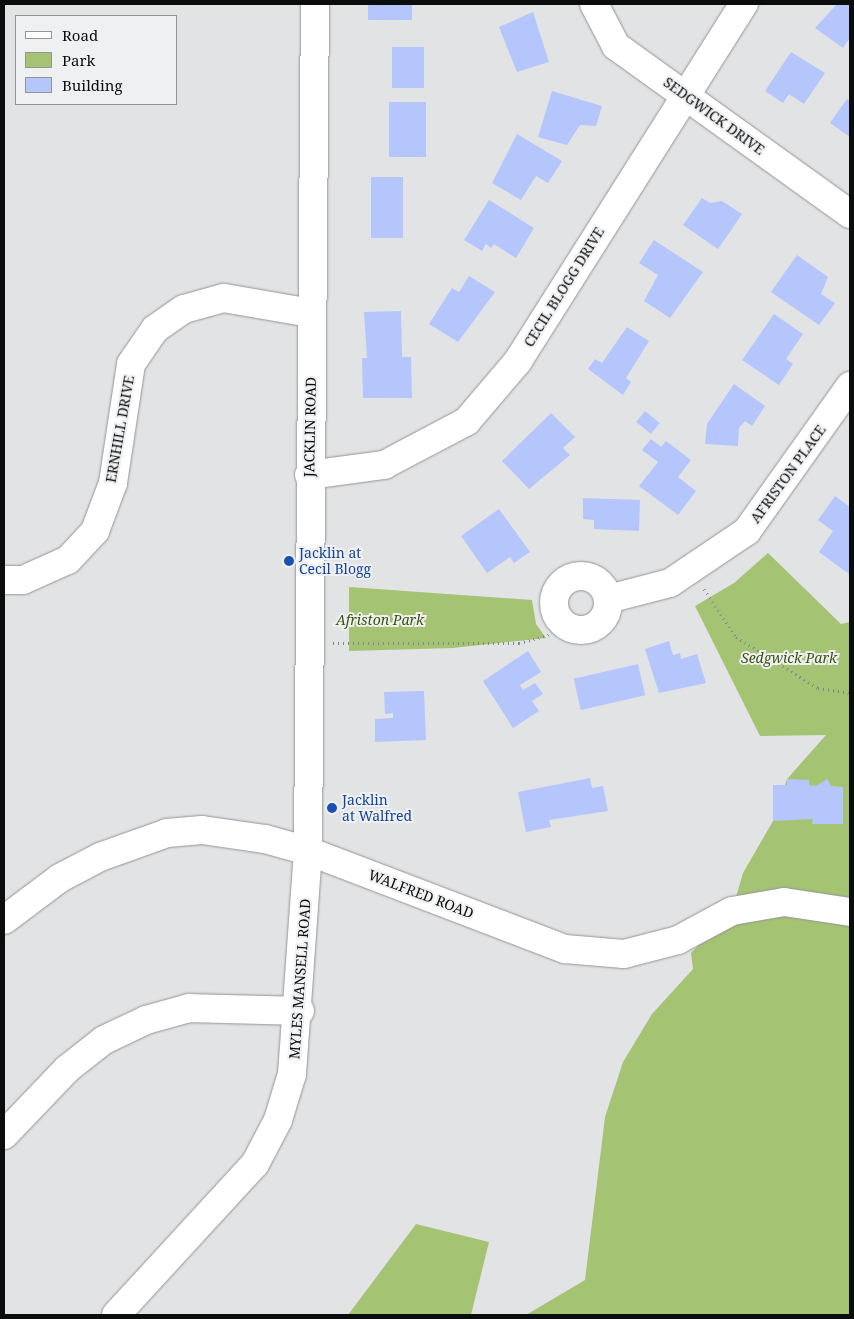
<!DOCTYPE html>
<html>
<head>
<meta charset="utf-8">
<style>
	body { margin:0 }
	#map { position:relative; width:854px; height:1319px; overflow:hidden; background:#e2e3e5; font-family:"Noto Serif",serif }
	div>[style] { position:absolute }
	.green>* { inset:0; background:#a4c473 }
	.building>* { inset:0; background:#b4c6fb; transform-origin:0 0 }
	.path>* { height:3px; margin-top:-1.5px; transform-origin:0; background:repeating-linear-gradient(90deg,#858687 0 1px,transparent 0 5px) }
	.roads { filter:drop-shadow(0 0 1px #949496) drop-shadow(0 0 1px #949496) }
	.minor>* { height:28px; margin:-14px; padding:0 14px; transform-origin:14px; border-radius:14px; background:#fff }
	.minor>.ring { margin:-14px; padding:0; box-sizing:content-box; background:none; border:28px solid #fff; border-radius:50% }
	.dots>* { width:14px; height:14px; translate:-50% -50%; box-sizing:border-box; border:2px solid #eff0f2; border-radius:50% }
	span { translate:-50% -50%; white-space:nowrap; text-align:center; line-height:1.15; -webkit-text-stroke:4px #eff0f2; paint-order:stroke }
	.street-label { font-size:14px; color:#0b0c0c }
	.transit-label { font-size:14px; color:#164399 }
	.left { translate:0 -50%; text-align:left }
	.park-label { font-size:14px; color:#3a510b; font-style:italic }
	.frame { position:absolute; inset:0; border:5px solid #0b0c0c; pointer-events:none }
	.legend { position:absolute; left:15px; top:15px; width:162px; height:90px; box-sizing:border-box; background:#eff0f2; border:1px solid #949596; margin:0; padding:6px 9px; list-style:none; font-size:15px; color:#0b0c0c }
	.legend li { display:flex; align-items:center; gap:10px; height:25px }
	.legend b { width:25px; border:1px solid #949596 }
</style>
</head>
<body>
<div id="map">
	<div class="green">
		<div style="clip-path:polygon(768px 553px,841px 624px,850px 622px,850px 1315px,526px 1315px,585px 1280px,605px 1117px,623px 1062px,652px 1014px,693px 969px,691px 953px,732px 911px,743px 873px,773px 821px,787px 779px,826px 735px,760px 736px,695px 606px,734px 583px)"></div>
		<div style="clip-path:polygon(349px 587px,532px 600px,536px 624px,546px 638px,453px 648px,349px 651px)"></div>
		<div style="clip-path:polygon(416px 1224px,489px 1242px,471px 1315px,348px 1315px)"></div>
	</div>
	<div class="building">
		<div style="left:368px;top:4px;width:44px;height:16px"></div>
		<div style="clip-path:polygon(837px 4px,850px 4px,850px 38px,843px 48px,815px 28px)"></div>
		<div style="clip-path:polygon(533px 12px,549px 62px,517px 72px,499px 27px)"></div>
		<div style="left:392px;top:47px;width:32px;height:41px"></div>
		<div style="clip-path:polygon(791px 52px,825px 73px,804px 104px,789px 94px,783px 103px,765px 91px)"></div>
		<div style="clip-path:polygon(552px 91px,602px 106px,596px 126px,580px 125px,567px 145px,538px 137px)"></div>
		<div style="clip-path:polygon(847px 99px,850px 101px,850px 137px,830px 123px)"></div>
		<div style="left:389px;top:102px;width:37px;height:55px"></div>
		<div style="clip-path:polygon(517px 134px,562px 161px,548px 183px,536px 176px,521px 200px,492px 183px)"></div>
		<div style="left:371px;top:177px;width:32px;height:61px"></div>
		<div style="clip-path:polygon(702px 198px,710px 203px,722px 201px,742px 214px,718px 249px,683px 225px)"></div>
		<div style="clip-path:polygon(489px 200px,534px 228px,516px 258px,494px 244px,491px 248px,486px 244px,482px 251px,464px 240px)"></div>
		<div style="clip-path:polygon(654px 240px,703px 272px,670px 318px,644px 301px,658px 275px,639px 263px)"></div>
		<div style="clip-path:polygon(797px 255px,828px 277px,821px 294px,835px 303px,819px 325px,771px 292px)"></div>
		<div style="clip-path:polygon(469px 276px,495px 292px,458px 342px,429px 324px,452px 288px,459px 292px)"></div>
		<div style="clip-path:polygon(401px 311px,402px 357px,411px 357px,412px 398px,363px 398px,362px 358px,367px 358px,364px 312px)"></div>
		<div style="clip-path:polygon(774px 314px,803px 334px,786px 359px,793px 364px,779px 385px,742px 360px)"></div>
		<div style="clip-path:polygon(627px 327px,649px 341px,626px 378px,631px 382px,623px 395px,588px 369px,595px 359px,602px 363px)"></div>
		<div style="clip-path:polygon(734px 384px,765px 406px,752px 426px,745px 421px,739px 428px,738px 446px,705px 444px,707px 424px)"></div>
		<div style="left:645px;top:411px;width:19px;height:14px;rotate:39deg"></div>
		<div style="clip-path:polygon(551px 413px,575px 437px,563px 448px,570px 455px,529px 489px,502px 461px)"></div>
		<div style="clip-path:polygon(651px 439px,661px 447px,666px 441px,691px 460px,678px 477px,696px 491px,678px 515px,639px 486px,658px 462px,642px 450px)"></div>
		<div style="clip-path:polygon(835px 496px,850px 507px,849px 574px,819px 552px,833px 531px,818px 520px)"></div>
		<div style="clip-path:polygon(583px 498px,640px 500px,639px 531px,594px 529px,594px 520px,583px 519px)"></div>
		<div style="clip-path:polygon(499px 509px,530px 552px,514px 563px,510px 557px,487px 573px,461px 536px)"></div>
		<div style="clip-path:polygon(669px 641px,673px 655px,680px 653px,681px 659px,697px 654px,706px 683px,659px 693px,645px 649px)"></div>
		<div style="clip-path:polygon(528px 651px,541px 672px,520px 685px,523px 690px,535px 683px,543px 694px,532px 701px,539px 711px,513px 728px,483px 681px)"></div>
		<div style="left:638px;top:664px;width:32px;height:66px;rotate:77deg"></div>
		<div style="clip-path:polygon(424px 691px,426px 740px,375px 742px,375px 719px,393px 718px,393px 713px,385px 714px,384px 692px)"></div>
		<div style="clip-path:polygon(590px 778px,592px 788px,603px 786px,608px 811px,549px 820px,551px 827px,526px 832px,518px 792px)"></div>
		<div style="clip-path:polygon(787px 779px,809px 780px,809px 785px,816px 786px,827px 779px,831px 786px,843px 787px,843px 824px,812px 824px,813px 819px,773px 821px,773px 785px,787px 785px)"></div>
	</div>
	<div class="path">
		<div style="left:704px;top:589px;width:58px;rotate:56.3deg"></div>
		<div style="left:736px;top:637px;width:97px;rotate:31.9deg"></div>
		<div style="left:818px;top:688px;width:32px;rotate:9deg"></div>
		<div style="left:333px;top:643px;width:186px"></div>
		<div style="left:519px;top:643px;width:30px;rotate:-15deg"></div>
		<div style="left:548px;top:635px;width:18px;rotate:-47deg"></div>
	</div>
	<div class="roads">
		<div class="minor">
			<div style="left:594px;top:4px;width:47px;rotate:62.4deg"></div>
			<div style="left:616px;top:46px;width:288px;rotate:35.7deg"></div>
			<div style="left:309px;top:475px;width:76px;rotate:-7.6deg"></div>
			<div style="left:384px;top:465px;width:94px;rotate:-27.9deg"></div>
			<div style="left:467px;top:421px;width:79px;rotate:-49.6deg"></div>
			<div style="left:518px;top:361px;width:423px;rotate:-57.7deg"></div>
			<div class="ring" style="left:554px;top:576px;width:26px;height:26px"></div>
			<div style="left:4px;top:580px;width:19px"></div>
			<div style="left:23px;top:580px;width:49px;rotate:-24deg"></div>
			<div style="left:68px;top:560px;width:40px;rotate:-47deg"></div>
			<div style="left:95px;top:531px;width:51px;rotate:-69.4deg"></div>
			<div style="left:113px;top:483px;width:120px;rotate:-81.4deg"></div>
			<div style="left:131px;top:364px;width:42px;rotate:-55.6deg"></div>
			<div style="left:155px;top:329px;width:35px;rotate:-35deg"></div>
			<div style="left:184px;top:309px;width:41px;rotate:-15.4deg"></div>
			<div style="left:224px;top:298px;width:88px;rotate:9.8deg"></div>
			<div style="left:608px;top:599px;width:64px;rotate:-14.5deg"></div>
			<div style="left:670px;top:583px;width:93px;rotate:-34deg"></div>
			<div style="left:747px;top:531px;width:178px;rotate:-54.6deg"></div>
			<div style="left:4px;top:920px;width:70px;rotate:-36.9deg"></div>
			<div style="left:60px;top:878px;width:45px;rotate:-27.7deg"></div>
			<div style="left:100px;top:857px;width:71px;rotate:-19.7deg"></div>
			<div style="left:167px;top:833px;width:35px;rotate:-5deg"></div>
			<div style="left:202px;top:830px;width:64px;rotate:8.1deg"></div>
			<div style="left:265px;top:839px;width:45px;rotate:15.6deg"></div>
			<div style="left:308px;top:851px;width:275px;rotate:20.9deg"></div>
			<div style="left:565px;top:949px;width:59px;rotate:4.8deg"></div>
			<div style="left:624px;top:954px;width:56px;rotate:-14.5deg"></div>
			<div style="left:678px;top:940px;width:61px;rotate:-28.2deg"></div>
			<div style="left:732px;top:911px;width:53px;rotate:-9.8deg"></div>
			<div style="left:784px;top:902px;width:67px;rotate:8.6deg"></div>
			<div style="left:4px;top:1135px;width:91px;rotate:-46.3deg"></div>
			<div style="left:67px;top:1069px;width:47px;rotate:-38.1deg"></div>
			<div style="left:104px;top:1040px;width:47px;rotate:-25.5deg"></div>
			<div style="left:146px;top:1020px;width:45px;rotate:-15.6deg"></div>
			<div style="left:189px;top:1008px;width:111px;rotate:1.5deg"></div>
			<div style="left:116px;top:1315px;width:205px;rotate:-47.4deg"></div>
			<div style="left:255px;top:1164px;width:50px;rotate:-62.4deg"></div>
			<div style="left:278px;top:1120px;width:48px;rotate:-73.1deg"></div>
			<div style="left:292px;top:1074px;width:224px;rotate:-85.9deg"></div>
			<div style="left:308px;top:851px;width:847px;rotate:-89.53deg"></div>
		</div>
	</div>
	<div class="dots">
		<div style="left:289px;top:561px;background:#1a4fb4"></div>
		<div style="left:332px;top:808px;background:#1a4fb4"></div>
	</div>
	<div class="street-label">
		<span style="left:714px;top:116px;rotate:36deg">SEDGWICK DRIVE</span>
		<span style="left:564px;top:287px;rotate:-58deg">CECIL BLOGG DRIVE</span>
		<span style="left:310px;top:427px;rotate:-89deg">JACKLIN ROAD</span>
		<span style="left:120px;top:429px;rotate:-80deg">ERNHILL DRIVE</span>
		<span style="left:788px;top:474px;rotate:-54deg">AFRISTON PLACE</span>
		<span style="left:421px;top:894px;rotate:21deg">WALFRED ROAD</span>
		<span style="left:300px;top:979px;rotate:-86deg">MYLES MANSELL ROAD</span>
	</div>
	<div class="transit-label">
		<span class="left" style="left:299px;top:561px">Jacklin at<br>Cecil Blogg</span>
		<span class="left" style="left:342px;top:808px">Jacklin<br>at Walfred</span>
	</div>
	<div class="park-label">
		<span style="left:380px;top:620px">Afriston Park</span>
		<span style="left:789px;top:658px">Sedgwick Park</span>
	</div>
	<div class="frame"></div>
	<ul class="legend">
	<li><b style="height:6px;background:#fff"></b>Road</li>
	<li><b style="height:14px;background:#a4c473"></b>Park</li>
	<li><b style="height:14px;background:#b4c6fb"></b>Building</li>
	</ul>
</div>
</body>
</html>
